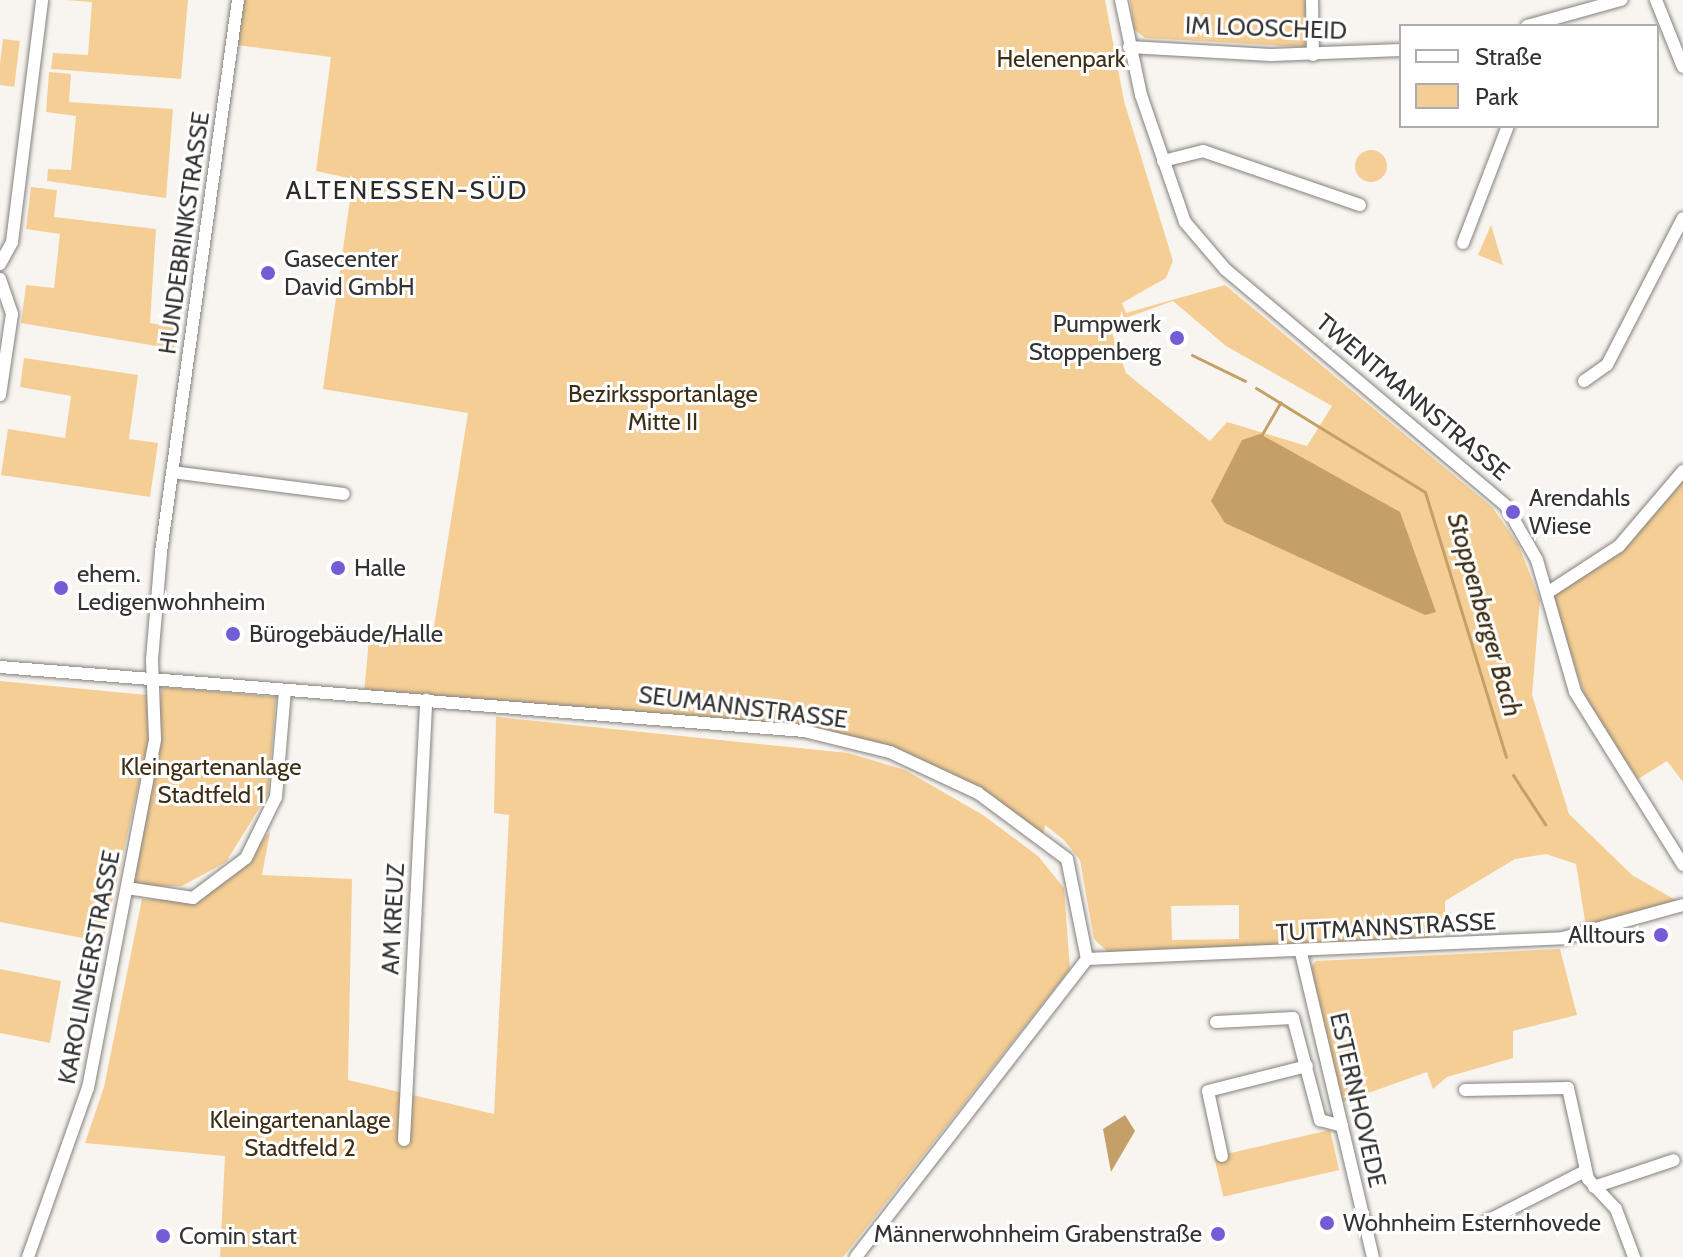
<!DOCTYPE html>
<html>
<head>
<meta charset="utf-8">
<style>
	body { margin:0 }
	#map { position:relative; width:1683px; height:1257px; overflow:hidden; background:#f8f5f1; font-family:Cabin,sans-serif }
	div>[style] { position:absolute }
	.green>* { inset:0; background:#f5ce95; transform-origin:0 0 }
	.round { border-radius:50% }
	.water>* { inset:0; background:#c49f67 }
	.stream>* { height:3px; margin:-1.5px; padding:0 1.5px; transform-origin:1.5px; border-radius:1.5px; background:#c49f67 }
	.roads { filter:drop-shadow(0 0 2px #84817c) drop-shadow(0 0 2px #84817c) }
	.minor>* { height:12px; margin:-6px; padding:0 6px; transform-origin:6px; border-radius:6px; background:#fff }
	.dots>* { width:22px; height:22px; translate:-50% -50%; box-sizing:border-box; border:4px solid #fff; border-radius:50% }
	span { translate:-50% -50%; white-space:nowrap; text-align:center; line-height:1.15; -webkit-text-stroke:6px #fff; paint-order:stroke }
	.street-label { font-size:24px; color:#343331 }
	.park-label { font-size:24px; color:#3e2e14 }
	.poi-label { font-size:24px; color:#343331 }
	.left { translate:0 -50%; text-align:left }
	.right { translate:-100% -50%; text-align:right }
	.neighbourhood-label { font-size:26px; color:#2d2b27; letter-spacing:2px }
	.water-label { font-size:26px; color:#39290f; font-style:italic }
	.legend { position:absolute; left:1399px; top:24px; width:260px; height:104px; box-sizing:border-box; background:#fff; border:2px solid #aeadad; margin:0; padding:10px 14px; list-style:none; font-size:24px; color:#343331 }
	.legend li { display:flex; align-items:center; gap:16px; height:40px }
	.legend b { width:40px; border:2px solid #aeadad }
</style>
</head>
<body>
<div id="map">
	<div class="green">
		<div style="clip-path:polygon(66px 0,188px 0,181px 79px,51px 69px,53px 53px,88px 55px,92px 2px)"></div>
		<div style="clip-path:polygon(evenodd,241px 0,1105px 0,1124px 101px,1173px 261px,1166px 278px,1122px 303px,1126px 313px,1225px 285px,1492px 507px,1518px 544px,1540px 600px,1532px 695px,1569px 814px,1632px 875px,1679px 902px,1586px 927px,1576px 864px,1546px 854px,1515px 859px,1445px 901px,1445px 931px,1431px 932px,1427px 942px,1108px 952px,1094px 939px,1080px 860px,1064px 840px,1045px 825px,1043px 836px,966px 783px,850px 738px,364px 693px,370px 629px,433px 633px,468px 413px,323px 389px,353px 179px,316px 171px,331px 57px,237px 45px,241px 0,1173px 301px,1226px 346px,1332px 406px,1307px 446px,1227px 422px,1210px 441px,1126px 373px,1109px 324px,1173px 301px,241px 0,1239px 905px,1239px 939px,1172px 940px,1171px 906px,1239px 905px)"></div>
		<div style="clip-path:polygon(1130px 0,1306px 0,1305px 47px,1145px 38px,1134px 29px)"></div>
		<div style="left:3px;top:39px;width:17px;height:46px;rotate:7deg"></div>
		<div style="clip-path:polygon(49px 72px,71px 74px,69px 102px,173px 109px,166px 198px,47px 181px,48px 169px,71px 170px,76px 116px,46px 112px)"></div>
		<div class="round" style="left:1355px;top:150px;width:32px;height:32px"></div>
		<div style="clip-path:polygon(31px 187px,57px 190px,54px 217px,156px 229px,150px 323px,177px 328px,174px 349px,21px 323px,26px 285px,54px 288px,60px 234px,26px 229px)"></div>
		<div style="clip-path:polygon(1491px 225px,1503px 265px,1478px 255px)"></div>
		<div style="clip-path:polygon(24px 358px,138px 375px,129px 439px,158px 443px,150px 497px,1px 475px,8px 429px,65px 438px,71px 396px,20px 387px)"></div>
		<div style="clip-path:polygon(1683px 476px,1683px 782px,1667px 761px,1638px 779px,1589px 709px,1551px 594px,1620px 548px)"></div>
		<div style="clip-path:polygon(0 681px,147px 695px,149px 739px,103px 942px,0 922px)"></div>
		<div style="clip-path:polygon(162px 687px,276px 697px,268px 794px,226px 862px,182px 886px,134px 887px)"></div>
		<div style="clip-path:polygon(496px 717px,848px 753px,905px 770px,983px 815px,1038px 856px,1064px 888px,1070px 969px,843px 1257px,220px 1257px,225px 1156px,85px 1143px,104px 1087px,142px 899px,201px 901px,270px 832px,262px 875px,352px 879px,348px 1080px,494px 1114px,509px 815px,494px 813px)"></div>
		<div style="clip-path:polygon(1560px 949px,1577px 1015px,1513px 1031px,1513px 1058px,1447px 1077px,1433px 1089px,1427px 1072px,1343px 1102px,1311px 967px,1316px 961px)"></div>
		<div style="clip-path:polygon(0 969px,61px 981px,50px 1043px,0 1033px)"></div>
		<div style="left:1330px;top:1130px;width:41px;height:119px;rotate:77deg"></div>
	</div>
	<div class="water">
		<div style="clip-path:polygon(1260px 434px,1400px 512px,1436px 612px,1425px 615px,1225px 523px,1211px 501px,1242px 440px)"></div>
		<div style="clip-path:polygon(1125px 1115px,1135px 1131px,1111px 1172px,1103px 1129px)"></div>
	</div>
	<div class="stream">
		<div style="left:1192px;top:355px;width:59px;rotate:26.1deg"></div>
		<div style="left:1256px;top:388px;width:198px;rotate:31.6deg"></div>
		<div style="left:1425px;top:492px;width:277px;rotate:73deg"></div>
		<div style="left:1261px;top:436px;width:39px;rotate:-60deg"></div>
		<div style="left:1513px;top:775px;width:59px;rotate:56.9deg"></div>
	</div>
	<div class="roads">
		<div class="minor">
			<div style="left:1121px;top:0;width:97px;rotate:78.1deg"></div>
			<div style="left:1141px;top:95px;width:134px;rotate:70.9deg"></div>
			<div style="left:1185px;top:222px;width:62px;rotate:49.6deg"></div>
			<div style="left:1225px;top:269px;width:368px;rotate:40.1deg"></div>
			<div style="left:1506px;top:506px;width:62px;rotate:60.1deg"></div>
			<div style="left:1537px;top:560px;width:137px;rotate:73.9deg"></div>
			<div style="left:1575px;top:692px;width:204px;rotate:58deg"></div>
			<div style="left:1312px;top:0;width:55px;rotate:89deg"></div>
			<div style="left:1656px;top:0;width:72px;rotate:68.1deg"></div>
			<div style="left:1527px;top:26px;width:98px;rotate:-15.5deg"></div>
			<div style="left:1129px;top:47px;width:142px;rotate:3.2deg"></div>
			<div style="left:1271px;top:55px;width:130px;rotate:-2.2deg"></div>
			<div style="left:1163px;top:161px;width:41px;rotate:-14deg"></div>
			<div style="left:1203px;top:151px;width:166px;rotate:19deg"></div>
			<div style="left:1463px;top:243px;width:125px;rotate:-69deg"></div>
			<div style="left:0;top:264px;width:25px;rotate:-61deg"></div>
			<div style="left:12px;top:242px;width:244px;rotate:-82.9deg"></div>
			<div style="left:0;top:279px;width:37px;rotate:71deg"></div>
			<div style="left:12px;top:314px;width:82px;rotate:98.4deg"></div>
			<div style="left:1584px;top:381px;width:28px;rotate:-35deg"></div>
			<div style="left:1607px;top:365px;width:165px;rotate:-62.7deg"></div>
			<div style="left:172px;top:472px;width:173px;rotate:7.3deg"></div>
			<div style="left:1547px;top:593px;width:86px;rotate:-33.1deg"></div>
			<div style="left:1619px;top:546px;width:99px;rotate:-49.5deg"></div>
			<div style="left:0;top:667px;width:807px;rotate:4.55deg"></div>
			<div style="left:804px;top:731px;width:89px;rotate:13.7deg"></div>
			<div style="left:890px;top:752px;width:97px;rotate:25deg"></div>
			<div style="left:978px;top:793px;width:111px;rotate:36.6deg"></div>
			<div style="left:1067px;top:859px;width:102px;rotate:78.7deg"></div>
			<div style="left:1087px;top:959px;width:377px;rotate:127.8deg"></div>
			<div style="left:127px;top:888px;width:67px;rotate:8.6deg"></div>
			<div style="left:193px;top:898px;width:66px;rotate:-37deg"></div>
			<div style="left:246px;top:858px;width:68px;rotate:-63.8deg"></div>
			<div style="left:276px;top:797px;width:107px;rotate:-85.2deg"></div>
			<div style="left:1301px;top:953px;width:312px;rotate:76.7deg"></div>
			<div style="left:1087px;top:959px;width:476px;rotate:-2.5deg"></div>
			<div style="left:1563px;top:938px;width:124px;rotate:-15.4deg"></div>
			<div style="left:1216px;top:1022px;width:77px;rotate:-3deg"></div>
			<div style="left:1293px;top:1018px;width:106px;rotate:75.2deg"></div>
			<div style="left:1320px;top:1120px;width:23px;rotate:15deg"></div>
			<div style="left:1465px;top:1090px;width:103px;rotate:-1.1deg"></div>
			<div style="left:1568px;top:1088px;width:93px;rotate:77.6deg"></div>
			<div style="left:1588px;top:1179px;width:41px;rotate:47deg"></div>
			<div style="left:1616px;top:1209px;width:51px;rotate:69.4deg"></div>
			<div style="left:404px;top:1140px;width:441px;rotate:-87.1deg"></div>
			<div style="left:1222px;top:1156px;width:66px;rotate:-102.2deg"></div>
			<div style="left:1208px;top:1091px;width:102px;rotate:-14.2deg"></div>
			<div style="left:1594px;top:1187px;width:84px;rotate:-18.6deg"></div>
			<div style="left:1487px;top:1221px;width:110px;rotate:-27deg"></div>
			<div style="left:28px;top:1257px;width:179px;rotate:-70.5deg"></div>
			<div style="left:88px;top:1088px;width:355px;rotate:-79.1deg"></div>
			<div style="left:155px;top:739px;width:79px;rotate:-92.2deg"></div>
			<div style="left:152px;top:660px;width:108px;rotate:-85.2deg"></div>
			<div style="left:161px;top:552px;width:557px;rotate:-82.06deg"></div>
		</div>
	</div>
	<div class="dots">
		<div style="left:268px;top:273px;background:#725dd7"></div>
		<div style="left:1177px;top:338px;background:#725dd7"></div>
		<div style="left:1513px;top:512px;background:#725dd7"></div>
		<div style="left:338px;top:568px;background:#725dd7"></div>
		<div style="left:61px;top:588px;background:#725dd7"></div>
		<div style="left:233px;top:634px;background:#725dd7"></div>
		<div style="left:1661px;top:935px;background:#725dd7"></div>
		<div style="left:1327px;top:1223px;background:#725dd7"></div>
		<div style="left:1218px;top:1234px;background:#725dd7"></div>
		<div style="left:163px;top:1236px;background:#725dd7"></div>
	</div>
	<div class="street-label">
		<span style="left:1266px;top:28px;rotate:2deg">IM LOOSCHEID</span>
		<span style="left:184px;top:233px;rotate:-82deg">HUNDEBRINKSTRASSE</span>
		<span style="left:1413px;top:397px;rotate:40deg">TWENTMANNSTRASSE</span>
		<span style="left:743px;top:707px;rotate:7deg">SEUMANNSTRASSE</span>
		<span style="left:393px;top:919px;rotate:-87deg">AM KREUZ</span>
		<span style="left:1386px;top:927px;rotate:-3deg">TUTTMANNSTRASSE</span>
		<span style="left:89px;top:967px;rotate:-79deg">KAROLINGERSTRASSE</span>
		<span style="left:1358px;top:1100px;rotate:77deg">ESTERNHOVEDE</span>
	</div>
	<div class="park-label">
		<span style="left:1061px;top:59px">Helenenpark</span>
		<span style="left:663px;top:408px">Bezirkssportanlage<br>Mitte II</span>
		<span style="left:211px;top:781px">Kleingartenanlage<br>Stadtfeld 1</span>
		<span style="left:300px;top:1134px">Kleingartenanlage<br>Stadtfeld 2</span>
	</div>
	<div class="poi-label">
		<span class="left" style="left:284px;top:273px">Gasecenter<br>David GmbH</span>
		<span class="right" style="left:1161px;top:338px">Pumpwerk<br>Stoppenberg</span>
		<span class="left" style="left:1529px;top:512px">Arendahls<br>Wiese</span>
		<span class="left" style="left:354px;top:568px">Halle</span>
		<span class="left" style="left:77px;top:588px">ehem.<br>Ledigenwohnheim</span>
		<span class="left" style="left:249px;top:634px">Bürogebäude/Halle</span>
		<span class="right" style="left:1645px;top:935px">Alltours</span>
		<span class="left" style="left:1343px;top:1223px">Wohnheim Esternhovede</span>
		<span class="right" style="left:1202px;top:1234px">Männerwohnheim Grabenstraße</span>
		<span class="left" style="left:179px;top:1236px">Comin start</span>
	</div>
	<div class="neighbourhood-label">
		<span style="left:407px;top:191px">ALTENESSEN-SÜD</span>
	</div>
	<div class="water-label">
		<span style="left:1484px;top:615px;rotate:74deg">Stoppenberger Bach</span>
	</div>
	<ul class="legend">
	<li><b style="height:10px;background:#fff"></b>Straße</li>
	<li><b style="height:22px;background:#f5ce95"></b>Park</li>
	</ul>
</div>
</body>
</html>
